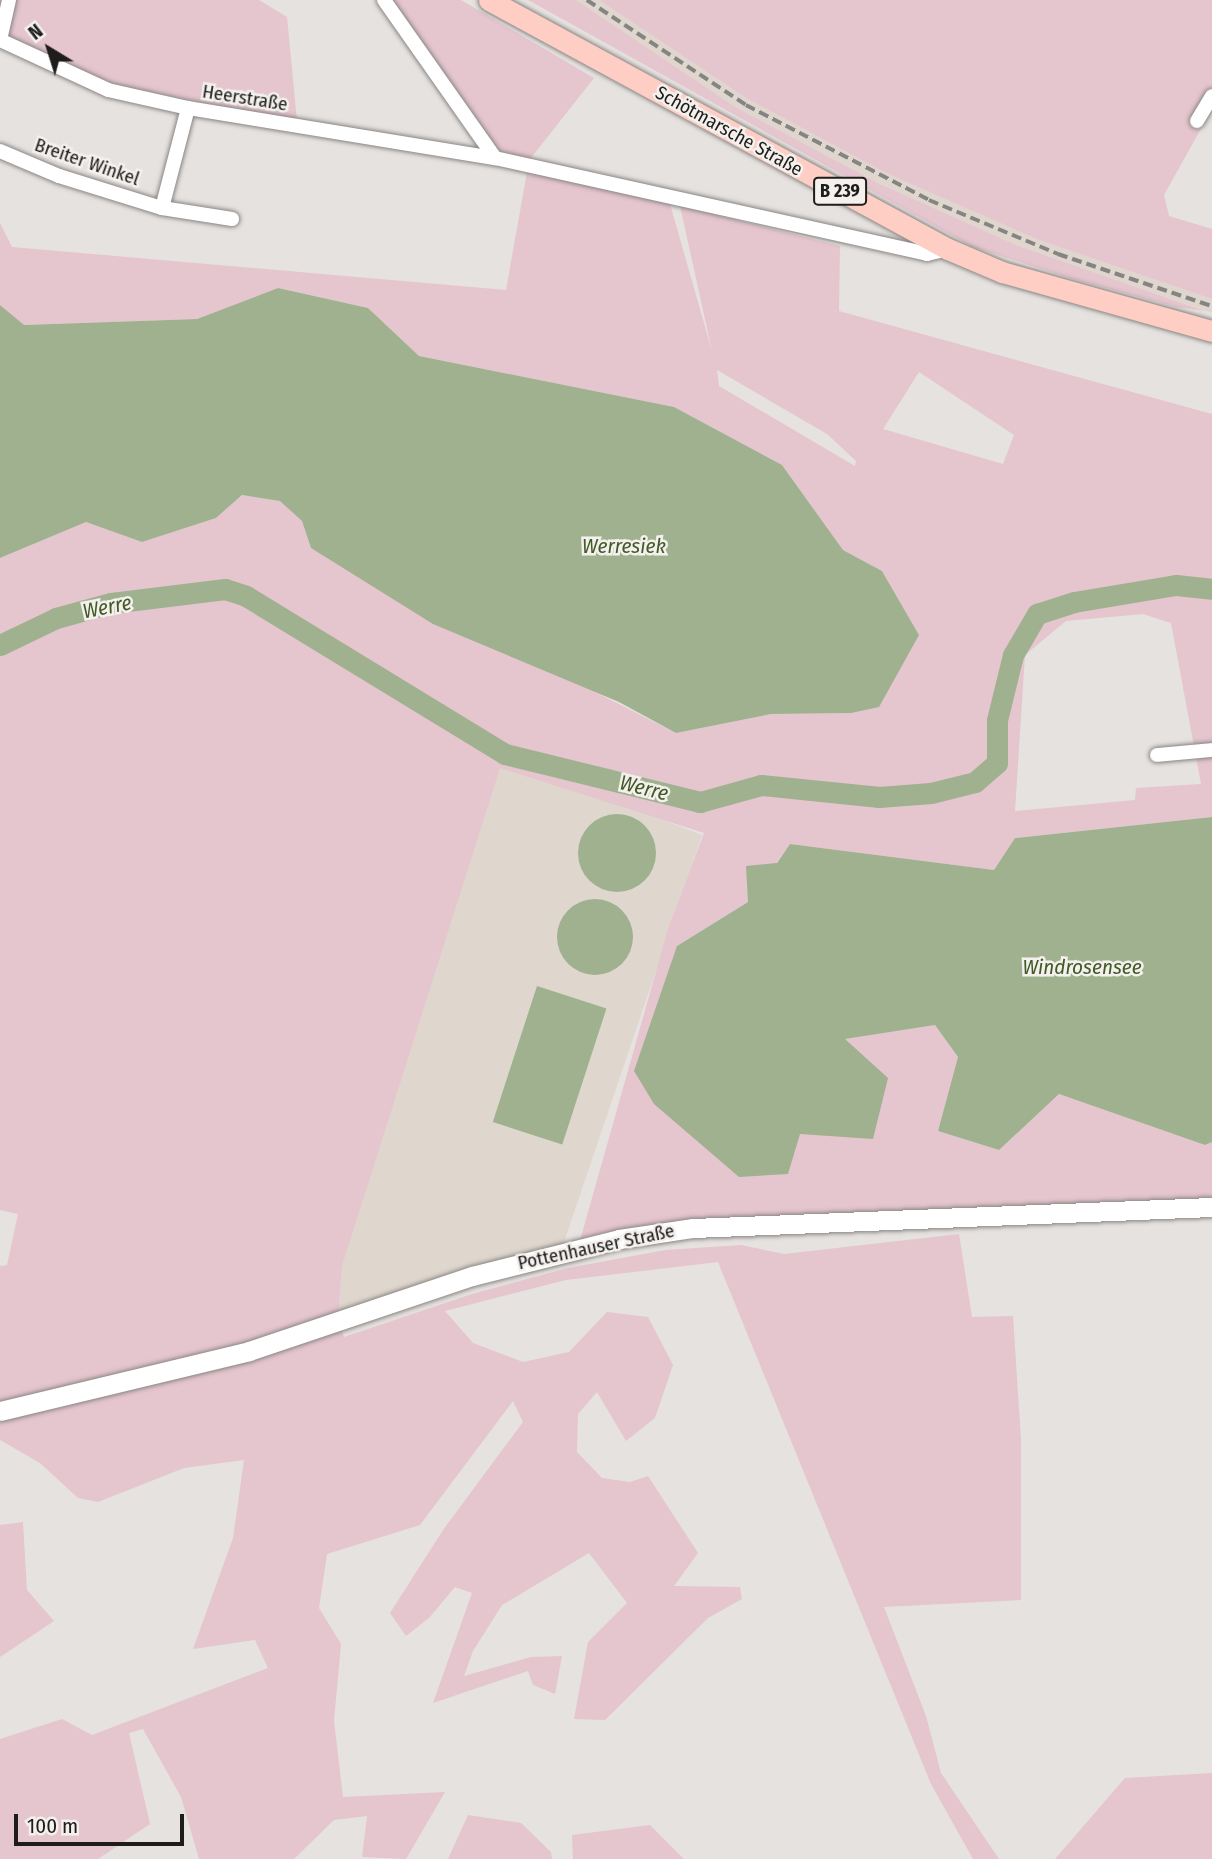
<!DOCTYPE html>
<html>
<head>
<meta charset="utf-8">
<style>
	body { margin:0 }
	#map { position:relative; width:1212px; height:1859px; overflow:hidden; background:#e6e2e0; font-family:"Fira Sans Condensed",sans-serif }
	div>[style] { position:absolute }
	.built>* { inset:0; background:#dfd6cd }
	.green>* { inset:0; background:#e5c5ce }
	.water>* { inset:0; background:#9fb18e; transform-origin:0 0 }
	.round { border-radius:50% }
	.river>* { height:21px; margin:-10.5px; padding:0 10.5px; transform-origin:10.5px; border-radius:10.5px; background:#9fb18e }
	.roads { filter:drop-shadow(0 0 2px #898683) drop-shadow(0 0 2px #898683) }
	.street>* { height:14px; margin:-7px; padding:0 7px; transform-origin:7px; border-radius:7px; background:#fff }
	.secondary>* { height:19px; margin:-9.5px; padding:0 9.5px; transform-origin:9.5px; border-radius:9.5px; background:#fff }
	.primary>* { height:21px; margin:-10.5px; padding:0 10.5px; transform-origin:10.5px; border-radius:10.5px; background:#fecec5 }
	.rail>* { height:3.5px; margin-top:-1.75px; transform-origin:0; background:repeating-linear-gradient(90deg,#868482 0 10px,transparent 0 15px) }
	span { translate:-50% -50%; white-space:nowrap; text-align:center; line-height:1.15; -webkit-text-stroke:5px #f3f0ed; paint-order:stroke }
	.shield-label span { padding:2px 5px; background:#f3f0ed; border:2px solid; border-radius:5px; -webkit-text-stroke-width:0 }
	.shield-label { font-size:18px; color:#1e1d1c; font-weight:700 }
	.street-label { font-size:19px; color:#1e1d1c }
	.water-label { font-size:21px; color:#425b26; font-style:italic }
	.north { position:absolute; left:14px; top:14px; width:70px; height:70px; -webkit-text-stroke:5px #f3f0ed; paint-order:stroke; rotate:322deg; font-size:19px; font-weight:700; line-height:28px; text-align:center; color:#1e1d1c }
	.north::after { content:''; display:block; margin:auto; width:24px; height:32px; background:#1e1d1c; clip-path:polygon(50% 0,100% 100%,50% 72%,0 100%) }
	.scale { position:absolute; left:14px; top:1814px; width:170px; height:32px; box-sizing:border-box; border:4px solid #1e1d1c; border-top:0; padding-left:9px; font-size:21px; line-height:24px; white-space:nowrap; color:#1e1d1c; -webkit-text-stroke:5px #f3f0ed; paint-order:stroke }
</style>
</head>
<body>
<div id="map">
	<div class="built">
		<div style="clip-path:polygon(576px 0,599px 0,746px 98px,886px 173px,1039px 240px,1212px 299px,1212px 313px,1016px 245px,880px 184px,737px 108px)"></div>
		<div style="clip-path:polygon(495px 756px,702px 835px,563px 1245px,338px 1319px,342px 1266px)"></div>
	</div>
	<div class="green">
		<div style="clip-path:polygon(0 0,259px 0,287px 17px,297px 121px,112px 85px,0 33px)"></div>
		<div style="clip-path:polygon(392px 0,461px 0,594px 78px,527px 163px,498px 150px)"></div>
		<div style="clip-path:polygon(528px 0,576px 0,737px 108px,880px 184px,1016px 245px,1205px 311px,1176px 307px,1073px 279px,973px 247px)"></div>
		<div style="clip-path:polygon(599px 0,1212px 0,1212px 109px,1164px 195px,1169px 216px,1212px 229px,1212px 299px,1039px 240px,886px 173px,746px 98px)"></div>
		<div style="clip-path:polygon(evenodd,527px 172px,670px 204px,712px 351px,680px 206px,840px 246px,839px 311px,1212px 414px,1212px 817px,1015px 838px,994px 870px,790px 844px,748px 902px,677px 946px,800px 1134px,844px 1039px,935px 1025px,958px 1057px,938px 1131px,999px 1150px,1059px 1094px,1205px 1145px,1212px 1142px,1212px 1204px,579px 1244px,668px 929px,704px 833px,500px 768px,342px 1266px,338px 1319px,344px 1337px,472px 1294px,568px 1268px,665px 1250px,741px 1245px,784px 1254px,959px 1234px,972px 1317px,1013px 1316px,1021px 1439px,1021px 1600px,884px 1607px,926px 1716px,941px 1773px,999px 1859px,973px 1859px,931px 1784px,718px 1262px,566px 1280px,445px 1311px,473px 1343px,523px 1362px,569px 1352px,607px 1312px,648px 1317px,673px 1365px,655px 1418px,626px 1441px,597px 1392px,578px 1414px,577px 1452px,602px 1478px,630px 1482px,648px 1476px,698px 1553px,674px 1586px,740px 1587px,742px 1599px,708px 1618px,605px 1720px,574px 1719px,588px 1642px,627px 1603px,589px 1553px,502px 1605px,473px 1651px,464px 1676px,531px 1657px,562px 1656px,555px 1694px,533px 1685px,528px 1671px,433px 1703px,472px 1593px,455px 1587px,429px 1618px,406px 1636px,390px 1613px,443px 1530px,523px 1422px,513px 1401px,420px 1525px,327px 1554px,319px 1608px,341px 1644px,334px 1721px,343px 1797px,445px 1792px,406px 1859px,362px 1857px,367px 1816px,334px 1820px,294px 1859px,199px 1859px,181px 1797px,143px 1729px,129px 1733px,150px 1824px,98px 1859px,0 1859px,0 1739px,62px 1719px,92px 1735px,268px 1668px,255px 1640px,193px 1649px,233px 1538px,244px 1460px,184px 1468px,98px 1502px,78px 1498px,40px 1463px,0 1440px,0 1266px,7px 1265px,18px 1214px,0 1210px,0 558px,86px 522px,142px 542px,216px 518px,242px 495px,281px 501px,302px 521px,311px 548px,676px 733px,771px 714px,851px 713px,919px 635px,882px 571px,843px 550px,782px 465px,674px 407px,419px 356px,368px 308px,278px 288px,197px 319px,23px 325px,0 305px,0 223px,12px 247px,506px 290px,527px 172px,717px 370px,827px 434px,856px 461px,855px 466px,719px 386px,717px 370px,527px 172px,919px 372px,1014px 435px,1003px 464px,883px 429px,919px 372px,527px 172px,1143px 614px,1171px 623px,1201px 784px,1136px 788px,1135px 800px,1015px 811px,1025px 655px,1066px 621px,1143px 614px)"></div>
		<div style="clip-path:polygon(23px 1522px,27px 1590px,54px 1621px,0 1657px,0 1525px)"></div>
		<div style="clip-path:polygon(1212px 1773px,1212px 1859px,1055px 1859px,1125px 1778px)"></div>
		<div style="clip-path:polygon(468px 1815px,521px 1823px,551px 1852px,552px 1859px,448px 1859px)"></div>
		<div style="clip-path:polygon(650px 1825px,684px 1859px,573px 1859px,572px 1835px)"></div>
	</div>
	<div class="water">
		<div style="clip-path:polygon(278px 288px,368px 308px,419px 356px,674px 407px,782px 465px,843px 550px,882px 571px,919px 635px,879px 707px,851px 713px,771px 714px,676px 733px,619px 702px,433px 624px,311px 548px,302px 521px,280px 501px,242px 495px,216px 518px,142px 542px,86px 522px,0 558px,0 305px,24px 325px,197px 319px)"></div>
		<div class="round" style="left:578px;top:814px;width:78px;height:78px"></div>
		<div style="clip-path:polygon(1212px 817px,1212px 1142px,1205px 1145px,1059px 1094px,999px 1150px,938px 1131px,958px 1057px,935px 1025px,845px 1039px,888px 1078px,873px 1139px,800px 1134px,788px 1174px,739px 1177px,654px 1104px,634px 1071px,677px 946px,748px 902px,746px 866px,777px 863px,790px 844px,994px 870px,1015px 838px)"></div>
		<div class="round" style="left:557px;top:899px;width:76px;height:76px"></div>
		<div style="left:537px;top:986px;width:73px;height:143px;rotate:18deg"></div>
	</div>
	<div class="river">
		<div style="left:0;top:645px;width:62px;rotate:-25.7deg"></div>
		<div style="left:56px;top:618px;width:57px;rotate:-15.3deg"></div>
		<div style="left:111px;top:603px;width:115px;rotate:-7deg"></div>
		<div style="left:225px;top:589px;width:22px;rotate:18deg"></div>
		<div style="left:246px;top:596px;width:303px;rotate:31.4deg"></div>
		<div style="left:505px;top:754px;width:201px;rotate:13.8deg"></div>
		<div style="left:700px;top:802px;width:63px;rotate:-15.6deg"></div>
		<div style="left:761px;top:785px;width:119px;rotate:5.8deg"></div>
		<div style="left:879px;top:797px;width:52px;rotate:-4.4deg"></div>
		<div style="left:931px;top:793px;width:45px;rotate:-14deg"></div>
		<div style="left:975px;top:782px;width:29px;rotate:-41deg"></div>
		<div style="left:997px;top:763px;width:43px;rotate:-90deg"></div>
		<div style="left:997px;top:720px;width:67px;rotate:-76.2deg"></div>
		<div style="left:1013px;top:655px;width:48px;rotate:-59.7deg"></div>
		<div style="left:1037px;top:614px;width:39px;rotate:-18deg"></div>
		<div style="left:1074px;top:602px;width:103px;rotate:-9.5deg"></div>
		<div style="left:1176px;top:585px;width:36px;rotate:6deg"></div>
	</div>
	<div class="roads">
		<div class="street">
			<div style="left:384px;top:0;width:193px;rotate:54.9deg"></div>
			<div style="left:0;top:40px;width:119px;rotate:24.8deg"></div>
			<div style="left:108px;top:90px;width:82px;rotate:12.7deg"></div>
			<div style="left:188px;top:108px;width:311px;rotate:9.3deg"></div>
			<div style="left:495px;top:158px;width:443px;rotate:12.5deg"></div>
			<div style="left:927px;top:254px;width:22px;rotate:-13deg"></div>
			<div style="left:0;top:40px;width:41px;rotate:-77.3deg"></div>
			<div style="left:1197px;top:121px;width:29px;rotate:-59deg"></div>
			<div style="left:0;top:151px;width:64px;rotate:23deg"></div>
			<div style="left:59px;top:176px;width:108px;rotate:17.3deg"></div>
			<div style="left:162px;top:208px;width:103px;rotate:-75.4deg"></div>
			<div style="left:162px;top:208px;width:71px;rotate:8.9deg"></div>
			<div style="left:1157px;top:755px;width:55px;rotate:-5.2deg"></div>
		</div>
		<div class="secondary">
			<div style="left:0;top:1411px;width:256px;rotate:-13.5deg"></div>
			<div style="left:249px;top:1351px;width:235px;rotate:-18.6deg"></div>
			<div style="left:472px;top:1276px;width:152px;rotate:-14.1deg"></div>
			<div style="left:619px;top:1239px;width:75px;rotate:-8.5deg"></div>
			<div style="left:693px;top:1228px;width:519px;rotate:-2.32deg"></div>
		</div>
		<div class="primary">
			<div style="left:489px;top:0;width:522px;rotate:28.48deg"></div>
			<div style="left:948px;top:249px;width:59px;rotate:23.1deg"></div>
			<div style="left:1002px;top:272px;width:218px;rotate:15.7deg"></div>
		</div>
	</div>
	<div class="rail">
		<div style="left:587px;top:0;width:191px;rotate:33.4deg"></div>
		<div style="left:746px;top:105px;width:206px;rotate:27.4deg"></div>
		<div style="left:929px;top:200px;width:140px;rotate:22.7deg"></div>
		<div style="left:1058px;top:254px;width:163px;rotate:18.7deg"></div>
	</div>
	<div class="shield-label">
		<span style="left:840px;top:191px">B 239</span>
	</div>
	<div class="street-label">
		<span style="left:245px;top:98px;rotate:9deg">Heerstraße</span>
		<span style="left:729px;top:131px;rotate:29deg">Schötmarsche Straße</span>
		<span style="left:87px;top:162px;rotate:19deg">Breiter Winkel</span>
		<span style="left:596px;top:1247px;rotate:-12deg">Pottenhauser Straße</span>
	</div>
	<div class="water-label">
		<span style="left:624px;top:546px">Werresiek</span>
		<span style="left:107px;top:607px;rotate:-11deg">Werre</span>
		<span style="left:644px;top:788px;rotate:14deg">Werre</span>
		<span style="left:1082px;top:967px">Windrosensee</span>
	</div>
	<div class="north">N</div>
	<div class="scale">100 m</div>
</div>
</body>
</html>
